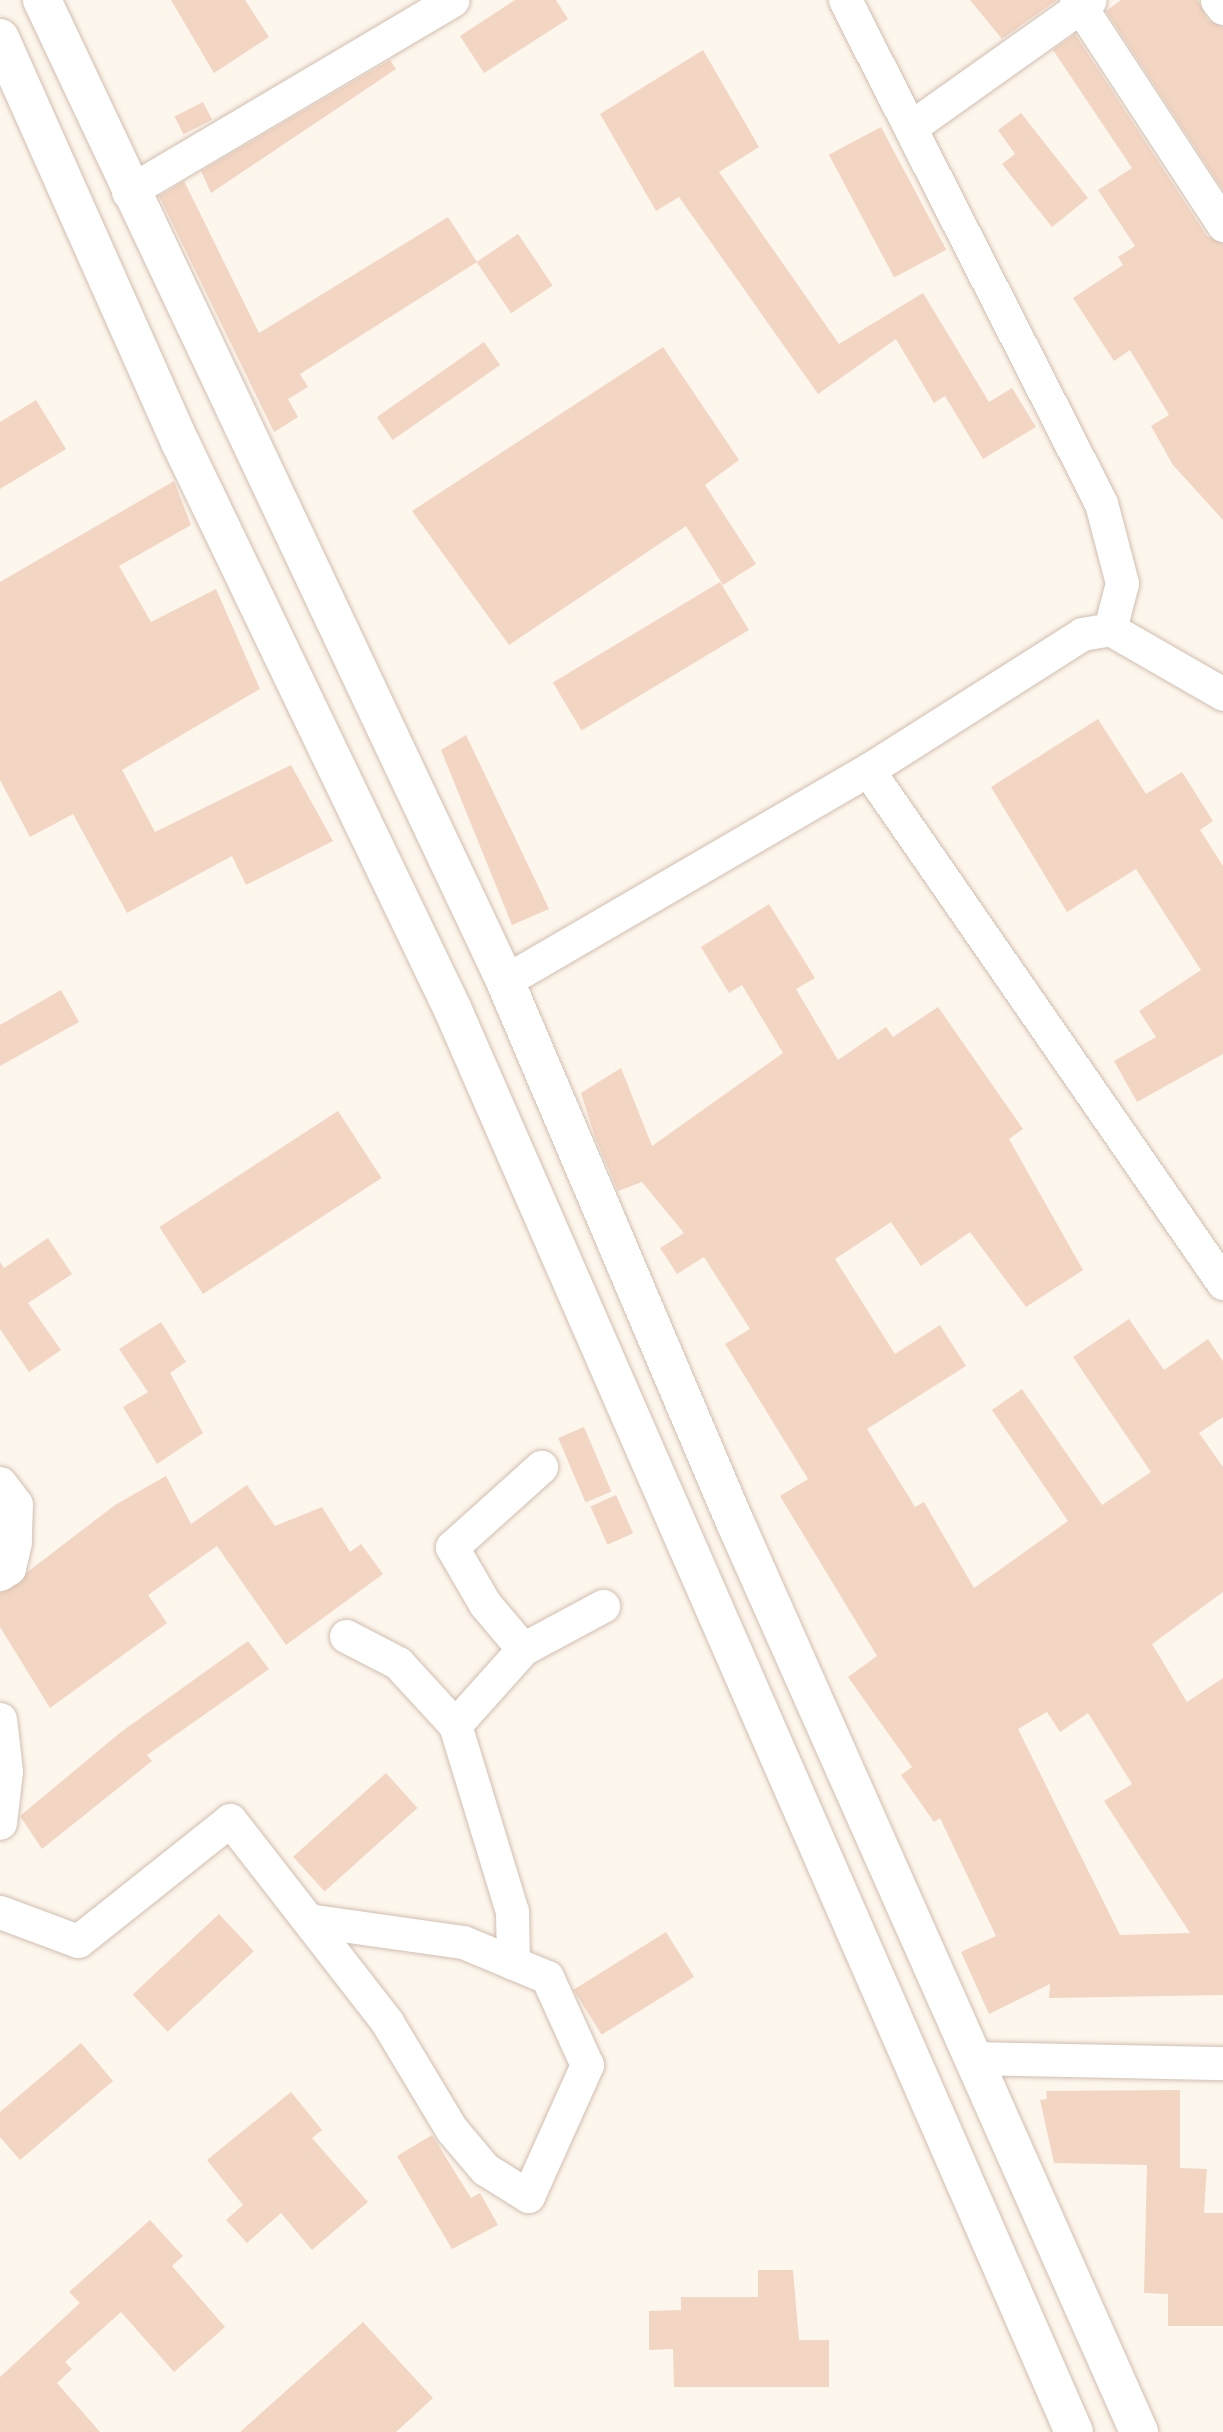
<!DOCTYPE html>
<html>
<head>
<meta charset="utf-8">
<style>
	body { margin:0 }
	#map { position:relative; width:1223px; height:2432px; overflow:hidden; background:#fdf6ec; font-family:"Roboto Condensed",sans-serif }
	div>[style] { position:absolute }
	.building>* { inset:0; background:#f3d5c3; transform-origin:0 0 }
	.roads { filter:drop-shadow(0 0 2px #d1beb0) drop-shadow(0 0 2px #d1beb0) }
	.minor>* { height:33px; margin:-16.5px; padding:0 16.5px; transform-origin:16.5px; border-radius:16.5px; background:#fff }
	.secondary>* { height:38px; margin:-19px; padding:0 19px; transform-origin:19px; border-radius:19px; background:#fff }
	span { translate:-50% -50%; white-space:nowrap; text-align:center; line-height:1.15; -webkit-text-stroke:5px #fffaf3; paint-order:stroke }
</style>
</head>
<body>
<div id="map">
	<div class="building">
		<div style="clip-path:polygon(171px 0,245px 0,269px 37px,214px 73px)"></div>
		<div style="clip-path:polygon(515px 0,556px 0,568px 19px,484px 73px,460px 36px)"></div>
		<div style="clip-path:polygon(970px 0,1057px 0,1002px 39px)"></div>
		<div style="clip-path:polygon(1121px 0,1198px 0,1208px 20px,1223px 27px,1223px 190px,1106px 11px)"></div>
		<div style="clip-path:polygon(1075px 34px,1207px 236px,1223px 244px,1223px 520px,1173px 465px,1151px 426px,1169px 415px,1130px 350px,1114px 361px,1073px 298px,1123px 265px,1118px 257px,1135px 246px,1098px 190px,1132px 168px,1053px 50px)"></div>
		<div style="clip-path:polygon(703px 50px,759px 147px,719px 172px,839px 344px,923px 293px,989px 402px,1012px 388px,1036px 427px,983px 459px,945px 396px,934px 403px,896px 339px,818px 394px,679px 197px,656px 211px,600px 114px)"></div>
		<div style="clip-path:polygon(390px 60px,396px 69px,211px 193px,201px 171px)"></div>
		<div style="left:203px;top:102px;width:20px;height:32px;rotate:63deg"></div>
		<div style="clip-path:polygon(1021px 113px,1088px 198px,1052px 227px,1002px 164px,1015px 154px,998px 130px)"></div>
		<div style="left:881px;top:127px;width:139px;height:59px;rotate:62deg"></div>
		<div style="clip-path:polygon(184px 181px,259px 333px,448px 217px,477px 262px,300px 374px,308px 387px,288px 399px,298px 417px,274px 432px,159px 196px)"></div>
		<div style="left:518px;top:234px;width:62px;height:50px;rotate:56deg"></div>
		<div style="left:484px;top:342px;width:28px;height:131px;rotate:55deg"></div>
		<div style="clip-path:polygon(663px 347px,739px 460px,705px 485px,756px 564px,723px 585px,686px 526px,509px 645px,412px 511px)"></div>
		<div style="clip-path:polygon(36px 400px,66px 449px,0 489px,0 422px)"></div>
		<div style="clip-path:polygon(174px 481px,191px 525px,119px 566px,151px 622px,216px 589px,260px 689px,122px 770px,155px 832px,291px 765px,333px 841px,246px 885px,232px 856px,127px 913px,73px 814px,30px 837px,0 780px,0 582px)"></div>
		<div style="left:720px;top:582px;width:56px;height:195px;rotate:59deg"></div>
		<div style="clip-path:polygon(1098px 719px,1146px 794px,1182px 772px,1213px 821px,1200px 830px,1223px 866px,1223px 1054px,1137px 1102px,1114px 1061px,1156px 1037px,1139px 1011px,1201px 970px,1136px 869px,1067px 912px,991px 787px)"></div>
		<div style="clip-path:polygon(466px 735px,549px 909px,512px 925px,441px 750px)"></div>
		<div style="clip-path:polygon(evenodd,769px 904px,815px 978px,796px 989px,838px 1060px,886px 1027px,893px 1037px,938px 1007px,1023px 1129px,1009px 1139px,1083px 1270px,1026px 1307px,970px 1232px,921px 1266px,891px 1222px,835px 1259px,895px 1354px,940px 1325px,966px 1366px,867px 1429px,915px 1507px,924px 1502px,974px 1588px,1068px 1521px,992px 1410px,1022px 1389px,1102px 1505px,1151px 1472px,1073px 1357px,1129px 1319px,1164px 1370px,1208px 1339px,1223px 1361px,1223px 1417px,1199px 1433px,1223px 1467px,1223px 1592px,1152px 1644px,1187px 1702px,1223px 1678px,1223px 1995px,1049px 1998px,1050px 1984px,989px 2014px,961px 1952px,996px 1936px,940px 1818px,934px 1822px,901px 1775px,912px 1767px,848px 1677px,877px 1656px,780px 1496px,808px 1479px,725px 1344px,750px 1329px,704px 1257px,677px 1274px,660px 1248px,684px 1233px,642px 1182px,618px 1191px,595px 1137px,581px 1093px,621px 1068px,652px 1146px,783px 1053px,742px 985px,729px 993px,701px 947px,769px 904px,1047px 1712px,1060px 1732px,1088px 1713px,1132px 1784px,1104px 1801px,1190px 1933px,1120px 1935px,1018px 1729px,1047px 1712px)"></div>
		<div style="clip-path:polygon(61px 990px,79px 1022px,0 1066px,0 1025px)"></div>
		<div style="left:338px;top:1111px;width:80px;height:213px;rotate:57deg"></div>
		<div style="clip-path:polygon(48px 1238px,72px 1274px,28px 1303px,61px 1350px,29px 1372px,0 1329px,0 1262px,4px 1268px)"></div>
		<div style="clip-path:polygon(161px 1322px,186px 1362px,170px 1373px,203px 1433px,157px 1464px,123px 1407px,148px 1392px,119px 1349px)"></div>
		<div style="left:584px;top:1427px;width:70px;height:28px;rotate:67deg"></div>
		<div style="clip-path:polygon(166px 1476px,191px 1524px,247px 1485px,275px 1526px,322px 1507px,350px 1552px,361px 1544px,383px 1574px,286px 1645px,217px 1546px,148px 1595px,167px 1623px,50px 1708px,0 1627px,0 1593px,115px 1505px)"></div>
		<div style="left:616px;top:1495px;width:42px;height:28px;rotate:66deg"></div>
		<div style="clip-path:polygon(248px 1641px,269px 1669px,147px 1755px,152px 1761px,42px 1849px,20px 1816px,121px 1732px)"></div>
		<div style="left:386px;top:1773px;width:47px;height:125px;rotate:48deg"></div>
		<div style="left:219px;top:1914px;width:51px;height:118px;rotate:47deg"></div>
		<div style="left:666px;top:1932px;width:53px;height:109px;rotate:58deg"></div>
		<div style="clip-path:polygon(81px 2043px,113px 2081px,20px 2160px,0 2137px,0 2112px)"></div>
		<div style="clip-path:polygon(1180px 2090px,1180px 2168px,1207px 2169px,1204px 2213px,1223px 2213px,1223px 2326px,1168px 2326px,1168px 2294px,1144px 2293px,1147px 2165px,1054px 2163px,1040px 2100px,1047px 2099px,1046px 2091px)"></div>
		<div style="clip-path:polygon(291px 2092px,322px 2130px,312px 2138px,368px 2202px,312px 2250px,281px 2213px,247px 2243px,226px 2220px,243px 2205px,207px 2160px)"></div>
		<div style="clip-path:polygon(432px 2135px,471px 2198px,480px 2193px,498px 2225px,452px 2249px,397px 2156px)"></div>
		<div style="clip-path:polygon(150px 2220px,183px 2256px,172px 2266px,225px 2327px,174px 2372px,121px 2312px,65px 2362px,72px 2369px,57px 2383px,100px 2432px,0 2432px,0 2377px,80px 2303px,69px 2292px)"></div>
		<div style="clip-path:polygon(758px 2270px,793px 2270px,799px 2340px,829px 2340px,829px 2387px,674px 2387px,673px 2349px,649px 2350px,649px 2311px,681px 2310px,681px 2297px,758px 2297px)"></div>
		<div style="clip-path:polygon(363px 2322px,433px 2398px,396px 2432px,240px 2432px)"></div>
	</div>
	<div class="roads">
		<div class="minor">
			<div style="left:845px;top:0;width:564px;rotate:63.03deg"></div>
			<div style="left:1101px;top:503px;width:83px;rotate:75.3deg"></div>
			<div style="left:1122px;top:583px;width:48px;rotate:104.6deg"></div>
			<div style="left:1076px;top:0;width:269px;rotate:56.8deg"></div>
			<div style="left:1217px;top:0;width:10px;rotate:53deg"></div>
			<div style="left:911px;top:127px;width:219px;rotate:-35.4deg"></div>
			<div style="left:128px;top:192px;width:377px;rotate:-30.6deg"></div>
			<div style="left:868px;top:770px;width:624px;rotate:55.32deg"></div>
			<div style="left:505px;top:981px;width:420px;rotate:-30.2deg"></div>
			<div style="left:868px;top:770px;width:254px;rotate:-32.4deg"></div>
			<div style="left:1082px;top:634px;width:28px;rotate:-10deg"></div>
			<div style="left:1110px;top:629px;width:130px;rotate:29.9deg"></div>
			<div style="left:0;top:1483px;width:26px;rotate:53deg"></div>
			<div style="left:16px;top:1504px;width:38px;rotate:92deg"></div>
			<div style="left:15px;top:1542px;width:27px;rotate:103deg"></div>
			<div style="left:9px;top:1568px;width:11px;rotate:146deg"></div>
			<div style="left:346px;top:1636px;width:59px;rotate:27.4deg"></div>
			<div style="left:398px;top:1663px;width:84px;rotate:47.4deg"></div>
			<div style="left:455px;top:1725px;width:195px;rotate:73deg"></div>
			<div style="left:512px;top:1911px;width:52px;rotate:88.9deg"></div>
			<div style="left:523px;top:1649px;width:59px;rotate:-130.2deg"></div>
			<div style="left:485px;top:1604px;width:66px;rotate:-120.1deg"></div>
			<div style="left:452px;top:1547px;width:120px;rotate:-42deg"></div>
			<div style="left:0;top:1719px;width:52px;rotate:83.4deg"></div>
			<div style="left:6px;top:1771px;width:52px;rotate:96.6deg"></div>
			<div style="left:455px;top:1725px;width:102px;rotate:-48.2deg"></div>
			<div style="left:523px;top:1649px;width:91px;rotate:-28.3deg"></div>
			<div style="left:0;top:1912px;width:83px;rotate:20.4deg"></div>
			<div style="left:78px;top:1941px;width:194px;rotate:-38.5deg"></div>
			<div style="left:230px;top:1820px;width:256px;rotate:52.1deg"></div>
			<div style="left:387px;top:2022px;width:126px;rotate:59deg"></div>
			<div style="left:452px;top:2130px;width:51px;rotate:49.8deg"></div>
			<div style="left:485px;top:2169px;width:51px;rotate:32.1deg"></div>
			<div style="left:528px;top:2196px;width:144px;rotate:-65.8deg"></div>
			<div style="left:587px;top:2065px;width:97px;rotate:-114.4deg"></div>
			<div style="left:547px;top:1977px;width:91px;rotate:-157.4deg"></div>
			<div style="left:463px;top:1942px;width:151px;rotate:-172deg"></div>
			<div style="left:974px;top:2058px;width:249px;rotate:1.2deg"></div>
		</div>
		<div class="secondary">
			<div style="left:42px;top:0;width:1085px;rotate:64.73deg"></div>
			<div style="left:505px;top:981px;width:588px;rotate:66.97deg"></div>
			<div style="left:735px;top:1522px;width:996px;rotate:66.06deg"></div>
			<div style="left:0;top:38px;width:445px;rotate:66deg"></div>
			<div style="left:181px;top:444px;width:628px;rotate:64.33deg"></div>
			<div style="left:453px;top:1010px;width:1552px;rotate:66.41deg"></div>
		</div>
	</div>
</div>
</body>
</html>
